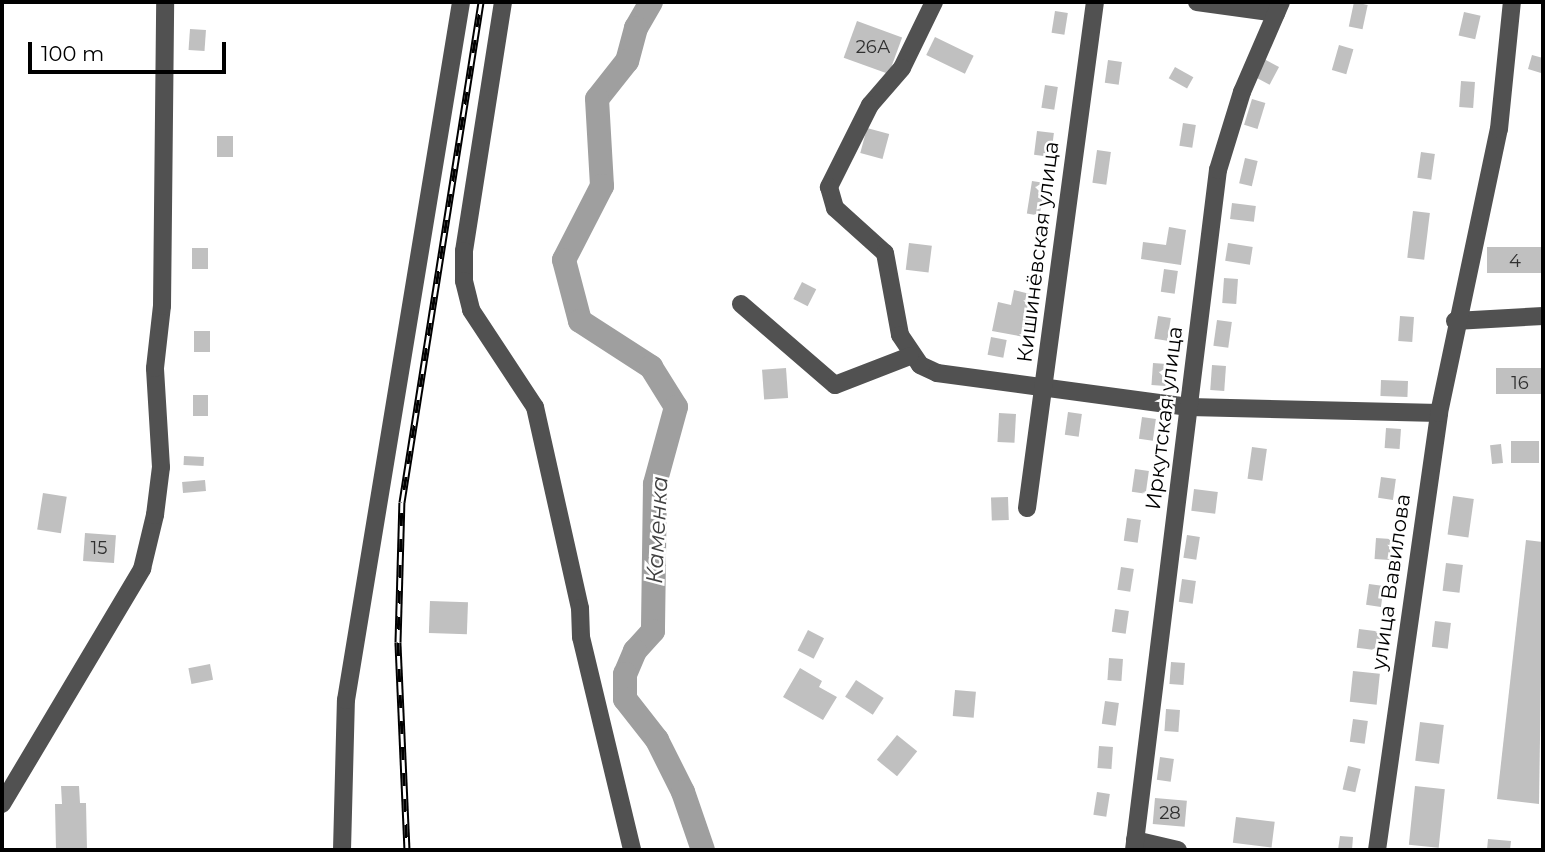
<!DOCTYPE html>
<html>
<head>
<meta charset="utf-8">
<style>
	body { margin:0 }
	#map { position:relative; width:1545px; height:852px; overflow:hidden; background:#fff; font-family:Montserrat,sans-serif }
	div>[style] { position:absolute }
	.river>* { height:24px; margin:-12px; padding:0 12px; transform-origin:12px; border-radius:12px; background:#9f9f9f }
	.building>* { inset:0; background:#c0c0c0; transform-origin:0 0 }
	.minor>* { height:18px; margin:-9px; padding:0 9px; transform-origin:9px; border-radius:9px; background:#515151 }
	.rail>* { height:7px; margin-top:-3.5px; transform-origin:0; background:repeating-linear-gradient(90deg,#fff 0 13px,#000 0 26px); box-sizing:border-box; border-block:2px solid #000 }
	span { translate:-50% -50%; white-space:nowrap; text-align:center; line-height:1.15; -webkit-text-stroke:5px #fff; paint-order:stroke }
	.number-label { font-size:18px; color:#303030 }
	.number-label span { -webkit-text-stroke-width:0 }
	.street-label { font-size:21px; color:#000 }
	.water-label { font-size:23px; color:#404040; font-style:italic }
	.frame { position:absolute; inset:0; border:4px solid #000; pointer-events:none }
	.scale { position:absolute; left:28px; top:42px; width:198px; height:32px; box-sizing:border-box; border:4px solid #000; border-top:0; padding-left:9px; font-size:21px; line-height:24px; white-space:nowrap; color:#000; -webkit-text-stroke:5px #fff; paint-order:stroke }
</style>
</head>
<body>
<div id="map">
	<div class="river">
		<div style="left:651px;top:2px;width:30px;rotate:120deg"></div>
		<div style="left:636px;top:28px;width:34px;rotate:105deg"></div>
		<div style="left:627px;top:61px;width:48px;rotate:128.3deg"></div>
		<div style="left:597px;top:99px;width:87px;rotate:86.7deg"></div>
		<div style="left:602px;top:186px;width:83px;rotate:117.2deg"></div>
		<div style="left:564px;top:260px;width:63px;rotate:75.3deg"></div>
		<div style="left:580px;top:321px;width:85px;rotate:32.9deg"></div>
		<div style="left:651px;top:367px;width:47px;rotate:58deg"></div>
		<div style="left:676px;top:407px;width:80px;rotate:105.3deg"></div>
		<div style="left:655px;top:484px;width:147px;rotate:90.8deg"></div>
		<div style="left:653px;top:631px;width:27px;rotate:132deg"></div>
		<div style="left:635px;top:651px;width:25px;rotate:113deg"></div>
		<div style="left:625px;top:674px;width:25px;rotate:90deg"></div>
		<div style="left:625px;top:699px;width:52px;rotate:52deg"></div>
		<div style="left:657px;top:740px;width:58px;rotate:63.4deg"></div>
		<div style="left:683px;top:792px;width:61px;rotate:71deg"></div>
	</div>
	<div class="building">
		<div style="left:1354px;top:2px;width:14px;height:25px;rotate:12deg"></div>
		<div style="left:1055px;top:11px;width:13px;height:22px;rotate:9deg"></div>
		<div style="left:1464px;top:12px;width:17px;height:24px;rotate:13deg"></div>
		<div style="left:857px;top:21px;width:48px;height:39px;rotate:20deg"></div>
		<div style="left:190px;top:29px;width:16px;height:21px;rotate:4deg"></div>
		<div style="left:935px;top:37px;width:43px;height:20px;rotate:26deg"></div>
		<div style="left:1339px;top:45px;width:15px;height:26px;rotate:16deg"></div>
		<div style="clip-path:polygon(1532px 55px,1543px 58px,1541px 73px,1528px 69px)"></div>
		<div style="left:1264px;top:59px;width:17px;height:20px;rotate:28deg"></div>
		<div style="left:1108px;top:60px;width:14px;height:23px;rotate:8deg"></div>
		<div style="left:1175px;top:67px;width:21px;height:13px;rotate:29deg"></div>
		<div style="left:1461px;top:81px;width:14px;height:26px;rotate:4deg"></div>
		<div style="left:1045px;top:85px;width:13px;height:23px;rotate:9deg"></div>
		<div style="left:1252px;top:99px;width:14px;height:27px;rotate:17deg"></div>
		<div style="left:1183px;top:123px;width:13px;height:23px;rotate:9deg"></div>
		<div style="left:867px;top:128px;width:23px;height:26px;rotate:15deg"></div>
		<div style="left:1037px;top:131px;width:17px;height:24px;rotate:7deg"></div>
		<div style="left:217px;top:136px;width:16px;height:21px"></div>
		<div style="left:1097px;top:150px;width:14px;height:33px;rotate:8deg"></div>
		<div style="left:1421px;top:152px;width:14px;height:26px;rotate:8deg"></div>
		<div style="left:1245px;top:158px;width:13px;height:26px;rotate:13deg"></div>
		<div style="left:1032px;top:181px;width:13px;height:33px;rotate:9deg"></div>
		<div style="left:1232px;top:203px;width:24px;height:16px;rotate:7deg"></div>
		<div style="left:1413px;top:211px;width:17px;height:47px;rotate:7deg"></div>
		<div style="clip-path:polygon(1169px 227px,1186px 230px,1181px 265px,1141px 259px,1143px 242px,1166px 245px)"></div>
		<div style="left:909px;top:243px;width:23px;height:27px;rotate:7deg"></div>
		<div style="left:1228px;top:243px;width:25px;height:18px;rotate:9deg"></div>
		<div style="left:1543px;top:247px;width:26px;height:56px;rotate:90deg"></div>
		<div style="left:192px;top:248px;width:16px;height:21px"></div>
		<div style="left:1164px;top:269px;width:14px;height:23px;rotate:8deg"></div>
		<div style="left:1224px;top:278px;width:14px;height:25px;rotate:4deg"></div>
		<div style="left:802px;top:282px;width:16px;height:19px;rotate:27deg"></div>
		<div style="clip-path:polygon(1014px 290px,1030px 294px,1026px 314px,1039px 317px,1035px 339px,992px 331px,998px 302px,1011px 305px)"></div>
		<div style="left:1158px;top:316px;width:13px;height:23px;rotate:9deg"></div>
		<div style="left:1400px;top:316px;width:14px;height:25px;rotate:4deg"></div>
		<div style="left:1217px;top:320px;width:15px;height:26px;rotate:8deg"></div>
		<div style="left:194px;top:331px;width:16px;height:21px"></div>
		<div style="left:991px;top:337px;width:16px;height:18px;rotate:11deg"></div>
		<div style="left:1153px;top:363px;width:14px;height:22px;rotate:4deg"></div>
		<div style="left:1212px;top:365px;width:14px;height:25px;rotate:4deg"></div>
		<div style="left:786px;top:368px;width:30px;height:24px;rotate:86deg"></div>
		<div style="left:1543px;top:368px;width:26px;height:47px;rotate:90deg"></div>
		<div style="left:1381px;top:380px;width:27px;height:16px;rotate:2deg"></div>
		<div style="left:193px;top:395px;width:15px;height:21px"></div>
		<div style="left:1068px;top:412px;width:14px;height:23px;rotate:8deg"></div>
		<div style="left:999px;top:413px;width:17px;height:29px;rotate:3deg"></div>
		<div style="left:1142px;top:417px;width:14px;height:22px;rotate:8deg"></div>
		<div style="left:1386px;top:428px;width:15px;height:20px;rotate:4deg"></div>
		<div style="left:1539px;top:441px;width:22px;height:28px;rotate:90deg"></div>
		<div style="left:1501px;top:444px;width:19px;height:11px;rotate:84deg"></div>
		<div style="left:1252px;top:447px;width:15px;height:32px;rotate:8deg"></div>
		<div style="left:184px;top:456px;width:20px;height:9px;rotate:3deg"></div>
		<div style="left:1135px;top:469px;width:14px;height:23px;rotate:8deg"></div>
		<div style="left:1381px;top:477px;width:15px;height:21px;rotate:8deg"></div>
		<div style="left:205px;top:480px;width:11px;height:23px;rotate:85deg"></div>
		<div style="left:1194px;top:489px;width:24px;height:22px;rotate:7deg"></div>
		<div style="left:43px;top:493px;width:24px;height:37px;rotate:9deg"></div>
		<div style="left:1453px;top:496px;width:21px;height:39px;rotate:8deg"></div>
		<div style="left:1008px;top:497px;width:23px;height:17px;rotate:88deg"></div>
		<div style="left:1127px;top:518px;width:14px;height:23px;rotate:8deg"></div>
		<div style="left:85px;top:533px;width:31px;height:28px;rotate:4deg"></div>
		<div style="left:1187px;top:535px;width:13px;height:23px;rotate:9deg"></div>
		<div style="left:1376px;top:538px;width:15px;height:21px;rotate:4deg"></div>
		<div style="clip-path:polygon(1526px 540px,1543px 542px,1539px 804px,1497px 799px)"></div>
		<div style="left:1446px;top:563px;width:17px;height:28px;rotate:7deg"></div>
		<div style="left:1121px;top:567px;width:13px;height:23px;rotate:9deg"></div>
		<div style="left:1182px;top:579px;width:14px;height:23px;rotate:8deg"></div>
		<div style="left:1369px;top:584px;width:15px;height:21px;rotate:8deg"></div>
		<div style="left:430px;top:601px;width:38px;height:32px;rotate:2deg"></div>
		<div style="left:1115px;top:609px;width:14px;height:23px;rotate:8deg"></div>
		<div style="left:1435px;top:621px;width:16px;height:26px;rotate:7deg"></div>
		<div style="left:1359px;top:629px;width:24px;height:19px;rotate:7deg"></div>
		<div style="left:808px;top:630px;width:18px;height:23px;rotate:27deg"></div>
		<div style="left:1109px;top:658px;width:14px;height:22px;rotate:4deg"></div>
		<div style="left:1171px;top:662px;width:14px;height:22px;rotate:4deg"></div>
		<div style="left:210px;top:664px;width:16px;height:22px;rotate:79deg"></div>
		<div style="clip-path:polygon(800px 668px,822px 681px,819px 687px,837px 697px,823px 720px,783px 697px)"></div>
		<div style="left:1353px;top:671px;width:27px;height:31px;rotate:6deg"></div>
		<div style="left:856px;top:680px;width:33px;height:20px;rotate:33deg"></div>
		<div style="left:955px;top:690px;width:21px;height:26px;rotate:5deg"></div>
		<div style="left:1105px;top:701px;width:14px;height:23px;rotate:8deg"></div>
		<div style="left:1166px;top:709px;width:14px;height:22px;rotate:4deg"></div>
		<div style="left:1353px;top:719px;width:15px;height:23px;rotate:8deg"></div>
		<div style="left:1420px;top:722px;width:24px;height:39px;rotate:7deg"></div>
		<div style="left:897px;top:735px;width:26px;height:32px;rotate:39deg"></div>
		<div style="left:1099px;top:746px;width:14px;height:22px;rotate:4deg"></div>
		<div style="left:1160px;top:757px;width:14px;height:23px;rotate:8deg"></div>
		<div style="left:1348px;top:766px;width:13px;height:24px;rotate:13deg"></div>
		<div style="clip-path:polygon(61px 786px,79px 786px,80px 803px,86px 803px,87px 850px,56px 850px,55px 804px,62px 804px)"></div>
		<div style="left:1415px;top:786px;width:30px;height:59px;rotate:6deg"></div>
		<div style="left:1097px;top:792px;width:13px;height:23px;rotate:9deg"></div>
		<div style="left:1155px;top:798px;width:32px;height:26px;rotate:5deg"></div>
		<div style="left:1236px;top:817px;width:39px;height:26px;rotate:7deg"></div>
		<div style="clip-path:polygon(1340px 836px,1353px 837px,1352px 850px,1338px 850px)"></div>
		<div style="clip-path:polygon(1488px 839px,1511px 841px,1510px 850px,1487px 850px)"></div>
	</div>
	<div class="minor">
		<div style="left:503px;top:2px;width:252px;rotate:98.9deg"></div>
		<div style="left:464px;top:251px;width:30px;rotate:90deg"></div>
		<div style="left:464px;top:281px;width:30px;rotate:76deg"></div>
		<div style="left:471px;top:310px;width:116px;rotate:56.6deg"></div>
		<div style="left:535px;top:407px;width:206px;rotate:77.4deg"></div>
		<div style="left:580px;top:608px;width:29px;rotate:88deg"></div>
		<div style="left:581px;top:637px;width:219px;rotate:76.5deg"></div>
		<div style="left:934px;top:2px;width:73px;rotate:115.9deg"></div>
		<div style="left:902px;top:68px;width:49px;rotate:130.9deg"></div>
		<div style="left:870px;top:105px;width:92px;rotate:116.6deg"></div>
		<div style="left:829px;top:187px;width:22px;rotate:74deg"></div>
		<div style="left:835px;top:208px;width:67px;rotate:42deg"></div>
		<div style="left:885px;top:253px;width:83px;rotate:79.6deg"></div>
		<div style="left:900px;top:335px;width:36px;rotate:56deg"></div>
		<div style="left:920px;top:365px;width:19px;rotate:25deg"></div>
		<div style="left:937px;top:373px;width:254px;rotate:7.7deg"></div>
		<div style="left:1189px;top:407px;width:250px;rotate:1.4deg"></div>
		<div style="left:1197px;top:2px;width:80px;rotate:7.9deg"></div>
		<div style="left:741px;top:304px;width:124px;rotate:40.8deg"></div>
		<div style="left:835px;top:385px;width:80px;rotate:-21.1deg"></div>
		<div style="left:1455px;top:321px;width:88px;rotate:-3.3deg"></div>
		<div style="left:1027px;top:508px;width:511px;rotate:-82.35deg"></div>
		<div style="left:2px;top:804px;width:274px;rotate:-59.2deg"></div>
		<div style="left:142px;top:569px;width:56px;rotate:-76.5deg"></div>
		<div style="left:155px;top:515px;width:48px;rotate:-82.9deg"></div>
		<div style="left:161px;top:467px;width:99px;rotate:-93.5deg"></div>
		<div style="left:155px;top:368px;width:62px;rotate:-83.6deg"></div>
		<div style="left:162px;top:306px;width:304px;rotate:-89.4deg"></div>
		<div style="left:1135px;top:840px;width:44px;rotate:13.1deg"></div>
		<div style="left:342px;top:850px;width:150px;rotate:-88.5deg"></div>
		<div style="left:346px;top:700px;width:707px;rotate:-80.64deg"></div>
		<div style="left:1134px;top:850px;width:685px;rotate:-82.96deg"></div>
		<div style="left:1218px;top:170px;width:82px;rotate:-72.9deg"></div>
		<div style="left:1242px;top:92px;width:98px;rotate:-66.6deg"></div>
		<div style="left:1377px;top:850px;width:441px;rotate:-81.9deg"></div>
		<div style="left:1439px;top:413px;width:290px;rotate:-78.1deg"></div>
		<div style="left:1499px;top:129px;width:128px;rotate:-84.2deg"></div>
	</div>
	<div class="rail">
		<div style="left:407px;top:850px;width:208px;rotate:-92.5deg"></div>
		<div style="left:398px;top:642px;width:140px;rotate:-88.4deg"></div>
		<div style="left:402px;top:502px;width:506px;rotate:-81.02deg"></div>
	</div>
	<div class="number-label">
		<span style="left:873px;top:47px">26А</span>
		<span style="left:1515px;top:261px">4</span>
		<span style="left:1520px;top:383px">16</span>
		<span style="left:99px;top:548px">15</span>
		<span style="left:1170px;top:813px">28</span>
	</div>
	<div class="street-label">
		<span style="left:1038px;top:252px;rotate:-83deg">Кишинёвская улица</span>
		<span style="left:1164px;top:418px;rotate:-83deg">Иркутская улица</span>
		<span style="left:1391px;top:582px;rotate:-82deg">улица Вавилова</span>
	</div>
	<div class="water-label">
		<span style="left:657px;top:530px;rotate:-87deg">Каменка</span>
	</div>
	<div class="frame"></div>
	<div class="scale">100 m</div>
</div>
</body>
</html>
